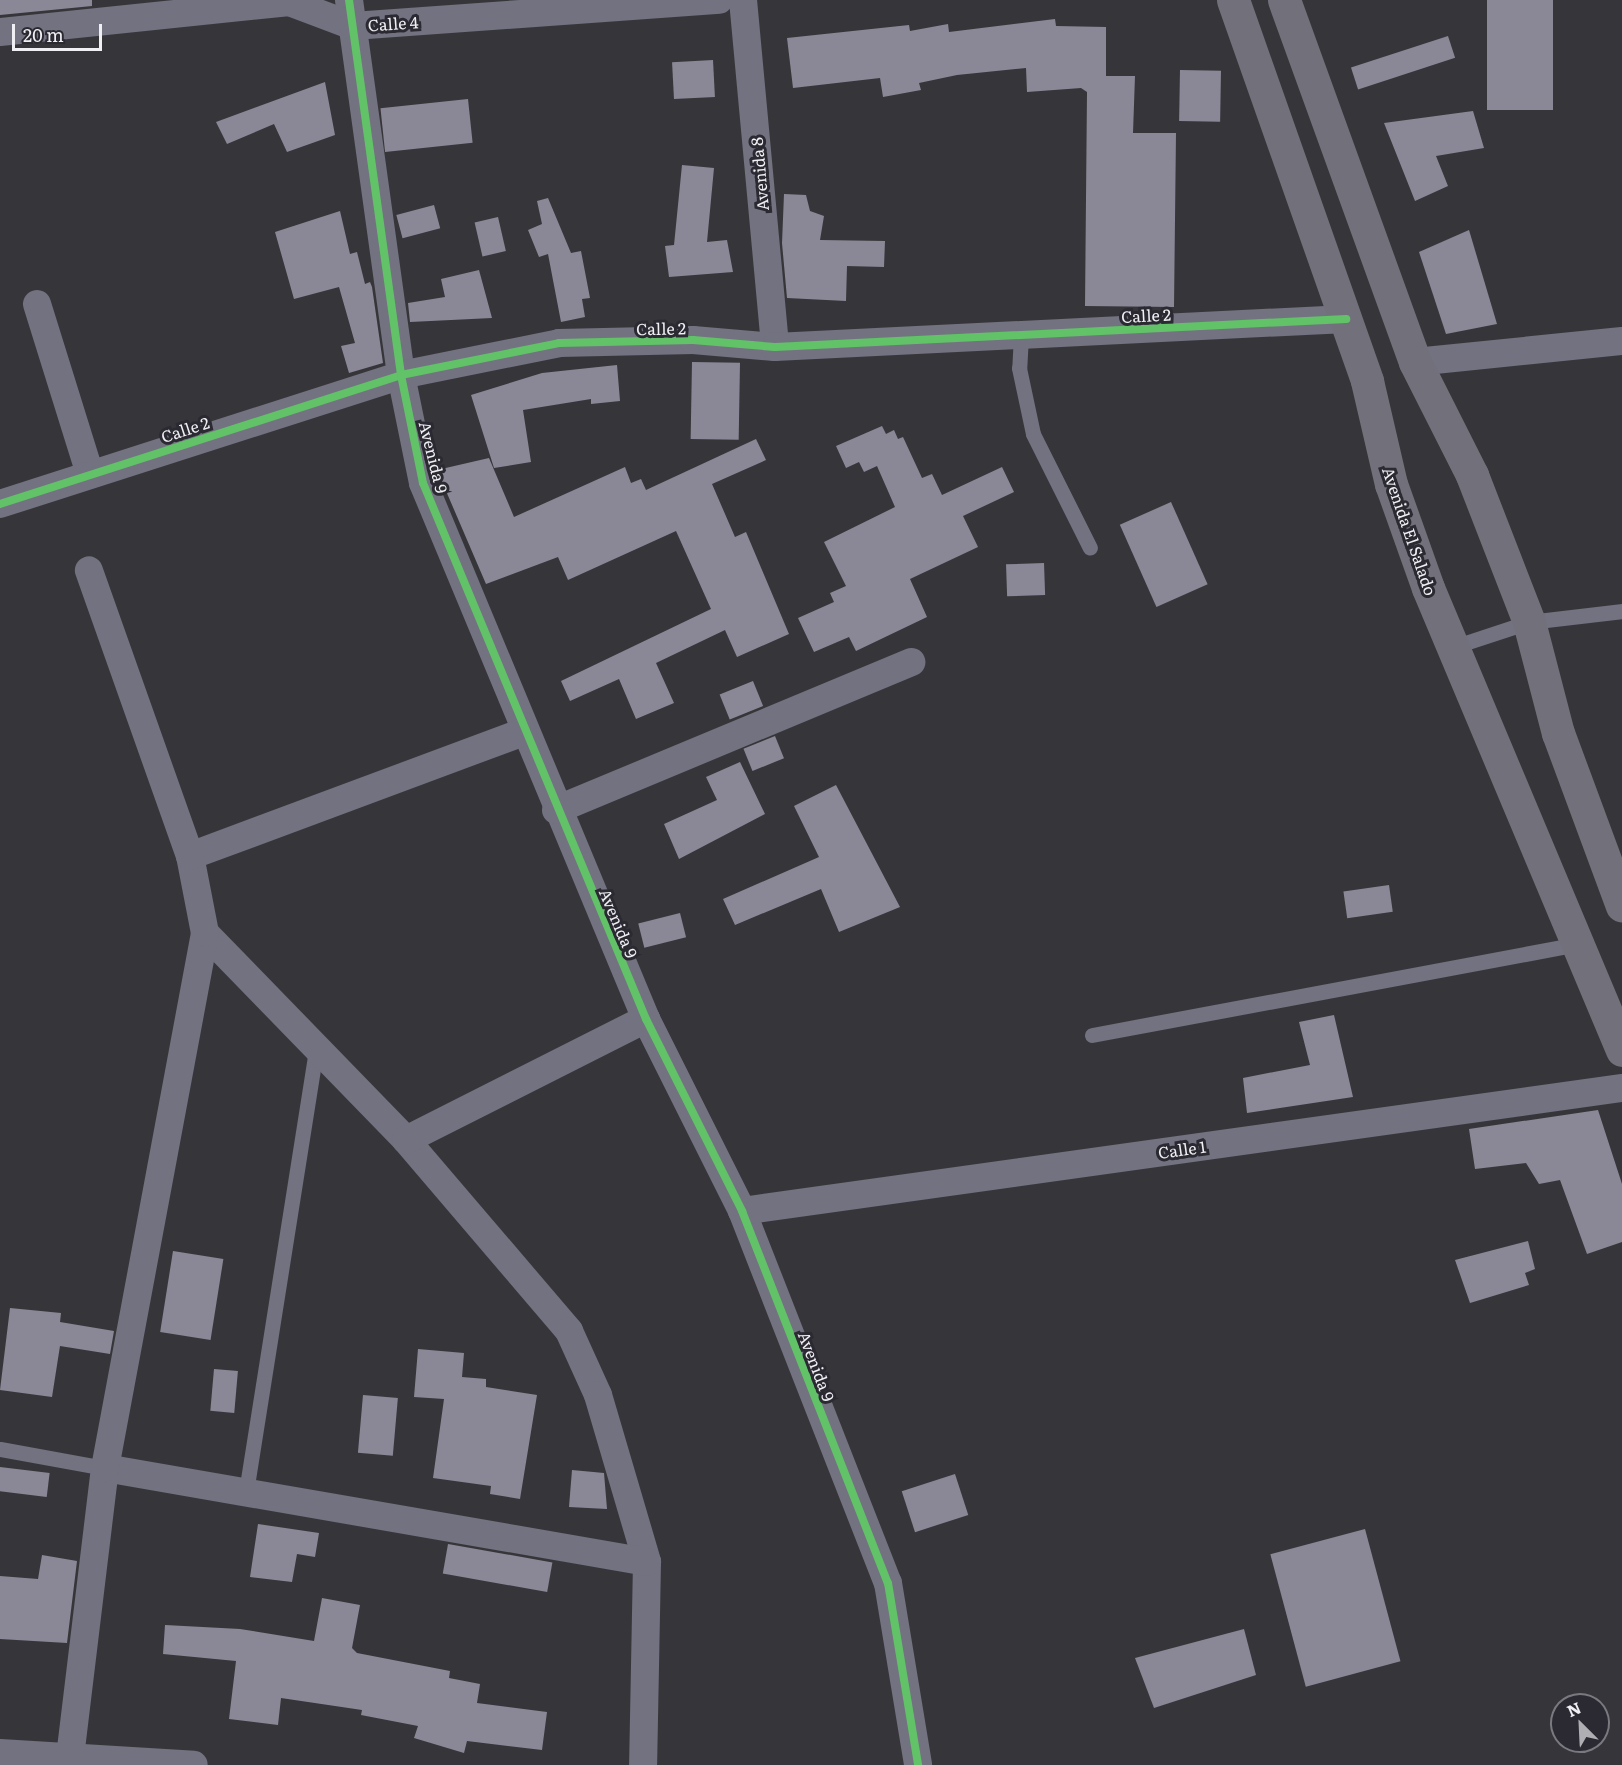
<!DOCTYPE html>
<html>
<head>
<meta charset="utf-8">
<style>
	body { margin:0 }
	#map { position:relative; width:1622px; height:1765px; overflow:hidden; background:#36363a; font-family:Literata,serif }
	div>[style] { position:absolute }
	.building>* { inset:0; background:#8a8896; transform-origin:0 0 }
	.lane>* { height:15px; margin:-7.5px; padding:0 7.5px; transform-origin:7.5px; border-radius:7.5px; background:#737280 }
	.street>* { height:28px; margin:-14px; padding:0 14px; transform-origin:14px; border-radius:14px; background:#737280 }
	.primary>* { height:33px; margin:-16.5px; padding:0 16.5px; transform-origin:16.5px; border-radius:16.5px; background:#72717b }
	.cycleway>* { height:8px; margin:-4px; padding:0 4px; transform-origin:4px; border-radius:4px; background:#61c268 }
	span { translate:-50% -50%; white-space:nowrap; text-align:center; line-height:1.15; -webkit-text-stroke:6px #2b2a32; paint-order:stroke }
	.street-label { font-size:16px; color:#efeff4 }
	.north { position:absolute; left:1550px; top:1693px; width:60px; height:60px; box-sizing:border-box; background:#2b2a32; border:2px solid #797980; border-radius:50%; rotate:336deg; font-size:16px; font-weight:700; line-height:24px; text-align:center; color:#efeff4 }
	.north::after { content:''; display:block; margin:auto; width:21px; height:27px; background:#aeaeb3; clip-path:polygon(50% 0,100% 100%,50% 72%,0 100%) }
	.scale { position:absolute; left:12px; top:24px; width:90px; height:27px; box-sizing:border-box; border:3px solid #efeff4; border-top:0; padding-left:8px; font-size:18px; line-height:21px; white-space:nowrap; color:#efeff4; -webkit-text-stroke:4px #2b2a32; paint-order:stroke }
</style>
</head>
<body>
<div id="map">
	<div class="building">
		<div style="clip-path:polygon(0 0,92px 0,92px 6px,0 15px)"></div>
		<div style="left:1487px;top:0;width:66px;height:110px"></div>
		<div style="clip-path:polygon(1055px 19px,1056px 26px,1106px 27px,1106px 76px,1135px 76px,1133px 133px,1176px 133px,1174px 307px,1085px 306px,1087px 92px,1081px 88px,1027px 92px,1026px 68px,957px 75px,919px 83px,921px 90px,883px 97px,880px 78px,793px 88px,787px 38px,909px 25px,910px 31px,948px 24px,949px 32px)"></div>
		<div style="left:1448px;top:36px;width:23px;height:102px;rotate:72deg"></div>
		<div style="left:713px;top:60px;width:37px;height:41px;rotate:87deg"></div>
		<div style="left:1180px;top:70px;width:41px;height:51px;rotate:1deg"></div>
		<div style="clip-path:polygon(325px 82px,335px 135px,287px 152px,274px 124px,227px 144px,216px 122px)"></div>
		<div style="left:468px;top:99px;width:44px;height:88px;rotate:84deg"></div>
		<div style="clip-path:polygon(1473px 111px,1484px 148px,1436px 156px,1448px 186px,1415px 201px,1384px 123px)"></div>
		<div style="clip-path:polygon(682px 165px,714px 168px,707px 242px,727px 240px,733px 272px,669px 277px,665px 246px,674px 245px)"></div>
		<div style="clip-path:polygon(784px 194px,806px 195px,810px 211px,824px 216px,820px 240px,885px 241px,884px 267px,847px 266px,846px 301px,787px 298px,782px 243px)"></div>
		<div style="clip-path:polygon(548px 198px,571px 253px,581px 251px,590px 298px,582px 299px,585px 317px,561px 322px,548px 254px,539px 257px,528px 230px,542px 224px,537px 201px)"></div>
		<div style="left:434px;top:205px;width:24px;height:39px;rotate:75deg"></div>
		<div style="clip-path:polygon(340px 211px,350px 254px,357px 252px,365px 284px,370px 282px,372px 287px,383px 363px,349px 373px,341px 346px,355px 343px,339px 287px,294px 299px,275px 232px)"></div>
		<div style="left:498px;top:217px;width:35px;height:24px;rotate:77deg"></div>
		<div style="clip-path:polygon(1469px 230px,1497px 324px,1446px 334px,1419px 252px)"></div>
		<div style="clip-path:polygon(479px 270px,492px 318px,410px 322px,408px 303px,445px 297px,441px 279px)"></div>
		<div style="left:692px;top:362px;width:48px;height:77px;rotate:1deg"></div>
		<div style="clip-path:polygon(617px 365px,620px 401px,591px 404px,591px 399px,523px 410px,531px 462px,494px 468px,471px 395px,542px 373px)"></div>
		<div style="clip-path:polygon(882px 426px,886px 434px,894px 430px,898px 439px,903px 437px,922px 478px,932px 474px,942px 495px,1002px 467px,1014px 492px,963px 516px,978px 547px,910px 579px,927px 617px,856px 651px,849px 637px,814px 652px,798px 618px,834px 602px,830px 593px,846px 586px,824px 542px,895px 507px,877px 466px,864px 472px,859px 462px,846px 468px,836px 446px)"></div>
		<div style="clip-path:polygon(756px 439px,766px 460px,712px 484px,735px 537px,746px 532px,789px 634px,737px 657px,725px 630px,656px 663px,674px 703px,636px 719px,619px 679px,570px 701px,561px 681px,711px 609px,676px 531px,568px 580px,558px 557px,486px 584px,437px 470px,489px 458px,514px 517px,625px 467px,631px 483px,641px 479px,646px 490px)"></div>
		<div style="left:1171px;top:502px;width:90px;height:56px;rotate:66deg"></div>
		<div style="left:1044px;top:563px;width:32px;height:38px;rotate:88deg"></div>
		<div style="left:753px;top:681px;width:27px;height:36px;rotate:68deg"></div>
		<div style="left:775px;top:736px;width:24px;height:34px;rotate:68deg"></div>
		<div style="clip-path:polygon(740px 762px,765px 814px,679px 859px,664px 824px,717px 800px,706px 777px)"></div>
		<div style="clip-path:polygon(836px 785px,900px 907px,839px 932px,821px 889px,735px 925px,723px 899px,819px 857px,794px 806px)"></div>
		<div style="left:1389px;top:885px;width:27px;height:46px;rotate:82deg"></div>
		<div style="left:680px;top:913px;width:25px;height:43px;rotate:76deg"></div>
		<div style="clip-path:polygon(1334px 1015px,1353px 1097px,1247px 1113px,1243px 1078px,1310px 1065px,1299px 1022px)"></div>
		<div style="clip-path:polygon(1598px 1110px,1622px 1184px,1622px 1242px,1587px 1254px,1560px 1180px,1539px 1184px,1526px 1163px,1475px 1169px,1469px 1129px)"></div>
		<div style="clip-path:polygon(1528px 1241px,1535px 1269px,1525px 1273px,1529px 1285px,1470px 1303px,1455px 1260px)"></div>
		<div style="left:173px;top:1251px;width:51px;height:82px;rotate:9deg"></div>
		<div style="clip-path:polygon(10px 1308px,61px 1313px,60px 1322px,114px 1331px,110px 1354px,60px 1346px,52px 1397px,0 1390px)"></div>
		<div style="clip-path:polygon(418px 1349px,464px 1353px,462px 1377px,486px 1379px,486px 1387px,537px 1395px,520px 1499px,490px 1494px,491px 1486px,433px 1478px,444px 1399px,414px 1397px)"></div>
		<div style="left:214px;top:1369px;width:24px;height:42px;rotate:5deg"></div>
		<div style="left:363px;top:1395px;width:35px;height:58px;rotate:5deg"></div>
		<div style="left:0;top:1467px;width:50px;height:24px;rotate:7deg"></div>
		<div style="clip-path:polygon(572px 1470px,604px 1473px,607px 1509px,569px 1507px)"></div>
		<div style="left:955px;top:1474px;width:43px;height:56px;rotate:72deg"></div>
		<div style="clip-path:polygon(258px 1524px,319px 1533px,315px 1557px,297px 1554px,292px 1582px,250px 1577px)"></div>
		<div style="left:1365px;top:1529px;width:137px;height:98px;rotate:75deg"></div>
		<div style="left:448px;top:1544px;width:106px;height:30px;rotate:10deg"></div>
		<div style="clip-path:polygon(42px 1555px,77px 1561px,67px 1643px,0 1639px,0 1576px,38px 1579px)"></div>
		<div style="clip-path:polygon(322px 1598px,360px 1605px,352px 1648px,357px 1653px,450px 1671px,449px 1678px,480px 1684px,477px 1703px,547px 1712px,542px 1750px,467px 1741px,464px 1753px,414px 1738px,418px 1726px,361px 1715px,362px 1710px,281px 1698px,278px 1725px,229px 1719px,236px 1661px,163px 1654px,165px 1625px,240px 1629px,314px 1641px)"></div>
		<div style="clip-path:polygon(1244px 1629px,1256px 1675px,1154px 1708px,1135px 1658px)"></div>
	</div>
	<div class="lane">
		<div style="left:1021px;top:335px;width:33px;rotate:93deg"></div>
		<div style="left:1019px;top:368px;width:67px;rotate:78deg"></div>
		<div style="left:1033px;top:434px;width:127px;rotate:63.4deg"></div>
		<div style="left:1453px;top:647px;width:80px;rotate:-18.2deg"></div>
		<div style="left:1529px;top:622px;width:94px;rotate:-6.7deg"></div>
		<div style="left:1092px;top:1035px;width:495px;rotate:-10.6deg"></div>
		<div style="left:0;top:1449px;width:107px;rotate:10.3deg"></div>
		<div style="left:246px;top:1492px;width:448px;rotate:-81deg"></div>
	</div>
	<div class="street">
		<div style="left:349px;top:0;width:379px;rotate:82.1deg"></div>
		<div style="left:401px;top:375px;width:110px;rotate:78.5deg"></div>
		<div style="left:423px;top:483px;width:581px;rotate:67.41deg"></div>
		<div style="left:646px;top:1019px;width:215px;rotate:63.4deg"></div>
		<div style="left:742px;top:1211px;width:400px;rotate:68.6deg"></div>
		<div style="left:888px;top:1583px;width:184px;rotate:80.6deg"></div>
		<div style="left:743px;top:0;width:348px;rotate:84.7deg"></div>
		<div style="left:0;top:32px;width:291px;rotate:-5.9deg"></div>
		<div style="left:289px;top:2px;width:68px;rotate:20.6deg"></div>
		<div style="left:353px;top:26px;width:367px;rotate:-4.1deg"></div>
		<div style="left:37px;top:304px;width:178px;rotate:72.7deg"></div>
		<div style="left:1415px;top:362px;width:208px;rotate:-5.8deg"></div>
		<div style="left:0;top:504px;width:421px;rotate:-17.8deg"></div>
		<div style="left:401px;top:375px;width:161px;rotate:-11.4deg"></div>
		<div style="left:559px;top:343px;width:134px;rotate:-1.3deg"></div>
		<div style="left:693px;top:340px;width:82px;rotate:4.9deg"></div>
		<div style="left:775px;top:347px;width:572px;rotate:-2.81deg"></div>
		<div style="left:556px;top:810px;width:385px;rotate:-22.6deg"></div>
		<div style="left:190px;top:856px;width:355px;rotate:-20.4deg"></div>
		<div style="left:205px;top:933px;width:289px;rotate:45.8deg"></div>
		<div style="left:406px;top:1140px;width:251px;rotate:49.5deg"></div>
		<div style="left:569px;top:1331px;width:70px;rotate:65.6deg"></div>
		<div style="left:598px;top:1395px;width:174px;rotate:73.6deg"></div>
		<div style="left:647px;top:1562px;width:203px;rotate:91.1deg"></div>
		<div style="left:406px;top:1140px;width:269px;rotate:-26.8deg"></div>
		<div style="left:742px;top:1211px;width:889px;rotate:-7.96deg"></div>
		<div style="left:105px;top:1468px;width:550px;rotate:9.84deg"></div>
		<div style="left:0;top:1753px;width:194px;rotate:3.5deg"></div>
		<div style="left:70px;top:1757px;width:291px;rotate:-83.1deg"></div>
		<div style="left:105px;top:1468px;width:544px;rotate:-79.41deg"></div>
		<div style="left:205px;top:933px;width:78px;rotate:-101deg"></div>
		<div style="left:190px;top:856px;width:303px;rotate:-109.5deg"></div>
	</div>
	<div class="primary">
		<div style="left:1233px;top:0;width:404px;rotate:70.6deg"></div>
		<div style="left:1367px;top:381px;width:106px;rotate:76.9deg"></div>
		<div style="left:1391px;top:484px;width:110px;rotate:70.4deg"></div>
		<div style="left:1428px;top:588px;width:501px;rotate:67.22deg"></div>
		<div style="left:1284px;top:0;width:385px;rotate:70.1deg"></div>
		<div style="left:1415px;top:362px;width:127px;rotate:63.2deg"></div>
		<div style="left:1472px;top:475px;width:158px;rotate:68.8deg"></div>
		<div style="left:1529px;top:622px;width:115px;rotate:75.4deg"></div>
		<div style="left:1558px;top:733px;width:184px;rotate:69.7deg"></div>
	</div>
	<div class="cycleway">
		<div style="left:349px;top:0;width:379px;rotate:82.1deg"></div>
		<div style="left:401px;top:375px;width:110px;rotate:78.5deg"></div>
		<div style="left:423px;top:483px;width:581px;rotate:67.41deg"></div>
		<div style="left:646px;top:1019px;width:215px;rotate:63.4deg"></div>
		<div style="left:742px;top:1211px;width:400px;rotate:68.6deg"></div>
		<div style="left:888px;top:1583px;width:184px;rotate:80.6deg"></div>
		<div style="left:0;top:504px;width:421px;rotate:-17.8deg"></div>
		<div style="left:401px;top:375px;width:161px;rotate:-11.4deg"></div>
		<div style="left:559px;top:343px;width:134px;rotate:-1.3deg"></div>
		<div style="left:693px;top:340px;width:82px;rotate:4.9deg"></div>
		<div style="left:775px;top:347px;width:572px;rotate:-2.81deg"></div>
	</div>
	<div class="street-label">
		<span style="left:393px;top:23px;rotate:-4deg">Calle 4</span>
		<span style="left:759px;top:174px;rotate:-95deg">Avenida 8</span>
		<span style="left:1146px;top:315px;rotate:-3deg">Calle 2</span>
		<span style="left:661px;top:328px;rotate:-1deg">Calle 2</span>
		<span style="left:185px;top:429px;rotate:-18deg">Calle 2</span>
		<span style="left:434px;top:457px;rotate:76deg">Avenida 9</span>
		<span style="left:1410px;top:531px;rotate:71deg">Avenida El Salado</span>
		<span style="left:619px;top:923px;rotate:67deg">Avenida 9</span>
		<span style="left:1182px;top:1149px;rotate:-8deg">Calle 1</span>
		<span style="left:817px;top:1366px;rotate:69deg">Avenida 9</span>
	</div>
	<div class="north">N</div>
	<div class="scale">20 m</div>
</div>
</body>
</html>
